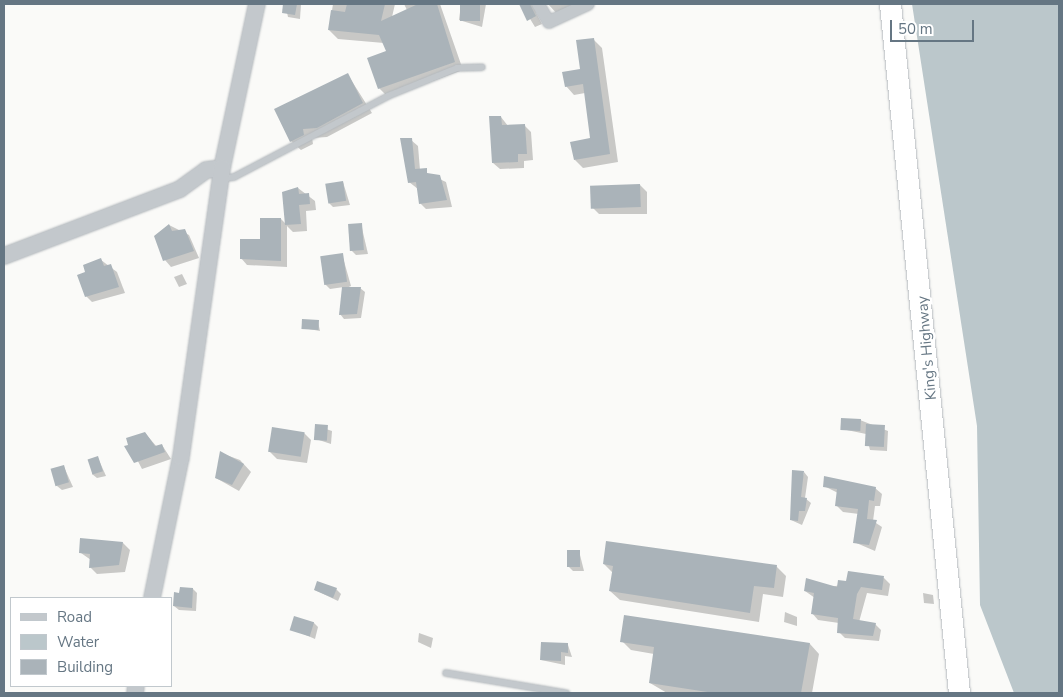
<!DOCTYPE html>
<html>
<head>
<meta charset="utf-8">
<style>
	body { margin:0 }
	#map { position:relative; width:1063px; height:697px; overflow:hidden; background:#fafaf8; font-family:"Nunito Sans",sans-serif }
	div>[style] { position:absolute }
	.water>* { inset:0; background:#bbc7cb }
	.shadow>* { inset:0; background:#0003 }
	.building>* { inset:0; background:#aab3b9; transform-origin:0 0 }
	.roads { filter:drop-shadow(0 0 1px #b4b9bd) drop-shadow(0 0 1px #b4b9bd) }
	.service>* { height:6px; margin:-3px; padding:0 3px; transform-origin:3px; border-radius:3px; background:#c3c8cc }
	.minor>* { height:12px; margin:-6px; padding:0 6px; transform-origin:6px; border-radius:6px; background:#c3c8cc }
	.tertiary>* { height:16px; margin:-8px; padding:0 8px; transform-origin:8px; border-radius:8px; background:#c3c8cc }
	.trunk>* { height:21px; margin:-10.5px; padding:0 10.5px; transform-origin:10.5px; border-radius:10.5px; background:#fff }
	span { translate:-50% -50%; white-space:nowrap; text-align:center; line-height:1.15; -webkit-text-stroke:5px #fff; paint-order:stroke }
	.street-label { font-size:15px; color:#657683 }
	.frame { position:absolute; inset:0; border:5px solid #657683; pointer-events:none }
	.legend { position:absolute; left:10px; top:597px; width:162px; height:90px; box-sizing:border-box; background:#fff; border:1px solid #c1c8cd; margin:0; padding:6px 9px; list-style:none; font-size:15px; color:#657683 }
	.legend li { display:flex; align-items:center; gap:10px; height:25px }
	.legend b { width:25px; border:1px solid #c1c8cd }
	.scale { position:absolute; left:890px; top:20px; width:84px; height:22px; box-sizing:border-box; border:2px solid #657683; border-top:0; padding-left:6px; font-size:15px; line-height:18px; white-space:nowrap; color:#657683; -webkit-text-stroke:4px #fff; paint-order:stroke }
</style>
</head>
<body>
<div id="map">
	<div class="water">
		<div style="clip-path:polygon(912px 4px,1059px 4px,1059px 693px,1014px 693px,980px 605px,977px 426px)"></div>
	</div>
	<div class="shadow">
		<div style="clip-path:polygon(285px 4px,301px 4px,300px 19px,288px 17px)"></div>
		<div style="clip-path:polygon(333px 4px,395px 4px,392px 17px,407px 10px,404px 4px,440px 4px,463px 70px,388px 97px,379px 88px,388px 52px,384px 43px,338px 39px,329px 30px)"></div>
		<div style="clip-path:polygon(461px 4px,486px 4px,482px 27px,459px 20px)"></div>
		<div style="clip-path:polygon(521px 4px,541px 4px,536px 13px,542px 24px,535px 27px)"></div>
		<div style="clip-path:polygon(548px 4px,573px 4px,576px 9px,559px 16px)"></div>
		<div style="clip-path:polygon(593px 39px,602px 48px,618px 162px,583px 168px,575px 160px,592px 139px,585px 93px,574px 95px,566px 86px,582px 70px)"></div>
		<div style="clip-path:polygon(348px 75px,372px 113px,327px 137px,312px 138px,313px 144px,301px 150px,291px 141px)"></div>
		<div style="clip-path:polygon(501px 117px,508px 126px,524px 125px,531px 132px,533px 160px,524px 161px,524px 168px,500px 169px,493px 163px)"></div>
		<div style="clip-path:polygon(411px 140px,418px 146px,420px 170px,446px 182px,452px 207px,426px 209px,420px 203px,418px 189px,409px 182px)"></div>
		<div style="clip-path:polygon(343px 182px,350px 205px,333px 207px,329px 203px)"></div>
		<div style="clip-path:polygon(640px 185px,647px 192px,647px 214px,599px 214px,592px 207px)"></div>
		<div style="clip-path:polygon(298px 188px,315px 201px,316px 210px,306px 211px,307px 231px,293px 232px,287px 226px,287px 267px,247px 265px,241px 258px,281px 219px,286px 224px)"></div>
		<div style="clip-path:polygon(361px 224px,368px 254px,356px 255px,351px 250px)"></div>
		<div style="clip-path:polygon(169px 225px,189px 235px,199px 258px,171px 267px,165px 260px)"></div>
		<div style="clip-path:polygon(342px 254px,351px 286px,344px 289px,360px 288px,365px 292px,361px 318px,344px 319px,340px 314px,344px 287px,330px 289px,325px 284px)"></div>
		<div style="clip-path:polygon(101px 260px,117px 272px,125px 293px,92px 302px,86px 296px)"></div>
		<div style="clip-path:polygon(182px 274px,187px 284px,179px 287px,174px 277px)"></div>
		<div style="clip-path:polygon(318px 322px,320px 331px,303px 328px)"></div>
		<div style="clip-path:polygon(860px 420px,888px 431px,887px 451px,870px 450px,866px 434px,842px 429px)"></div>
		<div style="clip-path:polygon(317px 426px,332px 431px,331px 444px,316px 439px)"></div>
		<div style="clip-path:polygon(145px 433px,157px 447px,162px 445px,171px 459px,142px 469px,130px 446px)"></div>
		<div style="clip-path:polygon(304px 433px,311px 440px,307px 463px,277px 459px,270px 452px)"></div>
		<div style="clip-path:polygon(221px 453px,240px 460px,251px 472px,239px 491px,216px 478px)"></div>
		<div style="clip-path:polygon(98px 458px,106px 476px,97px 478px,92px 474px)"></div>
		<div style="clip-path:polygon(64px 467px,73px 487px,62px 490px,57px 486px)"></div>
		<div style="clip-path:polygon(804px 472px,808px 477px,805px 498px,811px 503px,802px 525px,791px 520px)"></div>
		<div style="clip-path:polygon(824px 486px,875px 488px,882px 494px,880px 506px,875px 506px,873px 521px,882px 527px,875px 551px,854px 542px,859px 514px,843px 512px,837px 506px,838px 493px)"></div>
		<div style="clip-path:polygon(123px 543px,130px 550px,125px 572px,97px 574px,90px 567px,91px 560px,81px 553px)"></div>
		<div style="clip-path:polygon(579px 551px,584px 571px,573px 571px,569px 567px)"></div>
		<div style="clip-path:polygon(604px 564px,776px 566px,786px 576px,783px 597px,763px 594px,759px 622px,620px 600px,610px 591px,613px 573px)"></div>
		<div style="clip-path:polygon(884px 578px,890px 584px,888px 596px,867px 593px,859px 622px,875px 624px,881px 630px,879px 641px,845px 638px,839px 632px,839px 623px,818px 620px,812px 613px,815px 598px,805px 591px)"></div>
		<div style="clip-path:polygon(193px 589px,197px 593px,196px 611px,179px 610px,174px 606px,181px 594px)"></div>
		<div style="clip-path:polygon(336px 589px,341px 594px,338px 601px,315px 590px)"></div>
		<div style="clip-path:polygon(923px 593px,933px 595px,934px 604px,924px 603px)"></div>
		<div style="clip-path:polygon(785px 612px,797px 617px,797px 626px,784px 622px)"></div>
		<div style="clip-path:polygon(314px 623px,318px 627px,315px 639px,292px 629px)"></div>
		<div style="clip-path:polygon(419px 633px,433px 638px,431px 648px,418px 642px)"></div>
		<div style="clip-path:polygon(622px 641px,810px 644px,819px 654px,812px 693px,667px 693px,650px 683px,654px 654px,631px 650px)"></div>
		<div style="clip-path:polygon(568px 645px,572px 657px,565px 656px,565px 665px,541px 660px)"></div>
	</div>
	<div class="building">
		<div style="clip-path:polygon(283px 4px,297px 4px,295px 15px,282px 13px)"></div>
		<div style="clip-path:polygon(347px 4px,385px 4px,381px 21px,418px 4px,437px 4px,455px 62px,378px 89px,367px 58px,386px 51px,379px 35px,328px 30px,331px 10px,345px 12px)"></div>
		<div style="left:460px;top:4px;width:20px;height:17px"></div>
		<div style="clip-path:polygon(519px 4px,530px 4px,536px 16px,527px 21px)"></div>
		<div style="clip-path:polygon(594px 38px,610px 154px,574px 160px,570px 142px,590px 138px,583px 84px,565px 87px,562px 72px,580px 69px,576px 40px)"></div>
		<div style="clip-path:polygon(348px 73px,363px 103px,317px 128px,303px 129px,304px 135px,290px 142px,274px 109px)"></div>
		<div style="clip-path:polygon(489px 116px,501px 116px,502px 125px,525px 124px,527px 154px,518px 154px,518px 162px,492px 163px)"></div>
		<div style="clip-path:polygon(400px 138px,412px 138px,415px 169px,427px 168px,427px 173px,440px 175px,447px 200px,419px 204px,416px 182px,408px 183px)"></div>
		<div style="left:343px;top:181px;width:20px;height:18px;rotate:81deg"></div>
		<div style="left:640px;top:184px;width:23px;height:50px;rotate:88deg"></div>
		<div style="clip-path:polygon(298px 187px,299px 194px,309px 193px,310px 204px,299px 205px,301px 224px,285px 225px,282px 192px)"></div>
		<div style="clip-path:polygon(260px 218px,281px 218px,281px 261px,240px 259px,240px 239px,260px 239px)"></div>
		<div style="left:362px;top:223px;width:27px;height:14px;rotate:86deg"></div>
		<div style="clip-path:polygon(169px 224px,172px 231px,185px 229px,194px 251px,163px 261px,154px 236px)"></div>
		<div style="left:343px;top:253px;width:29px;height:23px;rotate:82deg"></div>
		<div style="clip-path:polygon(101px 258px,104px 266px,111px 264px,119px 287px,85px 297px,77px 275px,85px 272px,83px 265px)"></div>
		<div style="clip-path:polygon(342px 287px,361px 287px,357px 314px,339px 315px)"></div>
		<div style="left:302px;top:319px;width:17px;height:10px;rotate:3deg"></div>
		<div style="left:841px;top:418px;width:20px;height:12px;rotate:3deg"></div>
		<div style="left:315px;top:424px;width:13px;height:16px;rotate:4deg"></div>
		<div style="left:866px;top:424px;width:19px;height:22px;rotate:3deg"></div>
		<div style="left:272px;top:427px;width:33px;height:25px;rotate:9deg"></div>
		<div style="clip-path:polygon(145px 432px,155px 446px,162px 444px,165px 452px,134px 463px,124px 446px,128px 445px,126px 438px)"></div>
		<div style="clip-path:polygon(220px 451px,244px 464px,232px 485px,215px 478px)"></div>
		<div style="left:98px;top:456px;width:16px;height:11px;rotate:72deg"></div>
		<div style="left:64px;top:465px;width:18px;height:14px;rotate:74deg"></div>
		<div style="clip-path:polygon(792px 470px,804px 471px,801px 497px,807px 498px,805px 511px,799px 511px,798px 521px,790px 520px)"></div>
		<div style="clip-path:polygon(824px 476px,876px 487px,874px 501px,869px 500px,867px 519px,877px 520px,869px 545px,853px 543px,858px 509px,835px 506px,837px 489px,823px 487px)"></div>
		<div style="clip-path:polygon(80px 538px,123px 542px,119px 565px,89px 568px,90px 554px,79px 553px)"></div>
		<div style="clip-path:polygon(606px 541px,777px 565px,774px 588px,754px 586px,750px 613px,609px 591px,613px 566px,603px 564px)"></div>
		<div style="left:567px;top:550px;width:13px;height:17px"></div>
		<div style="clip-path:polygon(848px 571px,884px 576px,882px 590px,861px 587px,857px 594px,853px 619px,876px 623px,873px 636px,837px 633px,838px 618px,811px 614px,814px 593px,804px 591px,806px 578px,837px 587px,838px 580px,846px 581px)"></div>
		<div style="clip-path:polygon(317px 581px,337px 588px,333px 598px,314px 590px)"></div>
		<div style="clip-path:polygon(180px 587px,193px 588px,192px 608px,173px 606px,174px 592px,179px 593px)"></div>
		<div style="clip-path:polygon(624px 615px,810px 643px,801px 693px,714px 693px,649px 683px,654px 647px,620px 642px)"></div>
		<div style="left:294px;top:616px;width:21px;height:15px;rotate:17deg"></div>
		<div style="clip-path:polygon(541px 642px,568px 643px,568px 653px,561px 652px,561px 661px,540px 660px)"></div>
	</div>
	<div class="roads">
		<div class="service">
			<div style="left:220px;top:179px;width:14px;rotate:-8deg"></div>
			<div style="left:234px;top:177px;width:174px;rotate:-27.7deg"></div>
			<div style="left:388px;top:96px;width:74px;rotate:-22.1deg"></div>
			<div style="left:457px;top:68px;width:25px;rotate:-2deg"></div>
			<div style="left:446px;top:673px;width:122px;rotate:9.5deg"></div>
		</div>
		<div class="minor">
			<div style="left:538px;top:4px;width:21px;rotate:59deg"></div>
			<div style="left:549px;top:22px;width:43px;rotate:-24.8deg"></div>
		</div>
		<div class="tertiary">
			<div style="left:4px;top:256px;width:188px;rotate:-20.8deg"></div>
			<div style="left:180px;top:189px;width:32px;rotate:-36deg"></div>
			<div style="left:206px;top:170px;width:16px;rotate:-7deg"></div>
			<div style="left:222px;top:168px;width:168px;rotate:-78deg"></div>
			<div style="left:152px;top:598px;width:144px;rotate:-78.4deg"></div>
			<div style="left:181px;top:457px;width:292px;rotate:-81.9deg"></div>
			<div style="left:135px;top:693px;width:7px;rotate:-82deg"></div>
		</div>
		<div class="trunk">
			<div style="left:890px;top:4px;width:692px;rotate:84.28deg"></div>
		</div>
	</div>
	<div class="street-label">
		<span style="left:927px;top:348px;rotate:-95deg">King's Highway</span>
	</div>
	<div class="frame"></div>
	<ul class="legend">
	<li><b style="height:6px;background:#c3c8cc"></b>Road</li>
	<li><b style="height:14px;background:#bbc7cb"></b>Water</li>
	<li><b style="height:14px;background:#aab3b9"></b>Building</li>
	</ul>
	<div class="scale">50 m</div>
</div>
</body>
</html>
